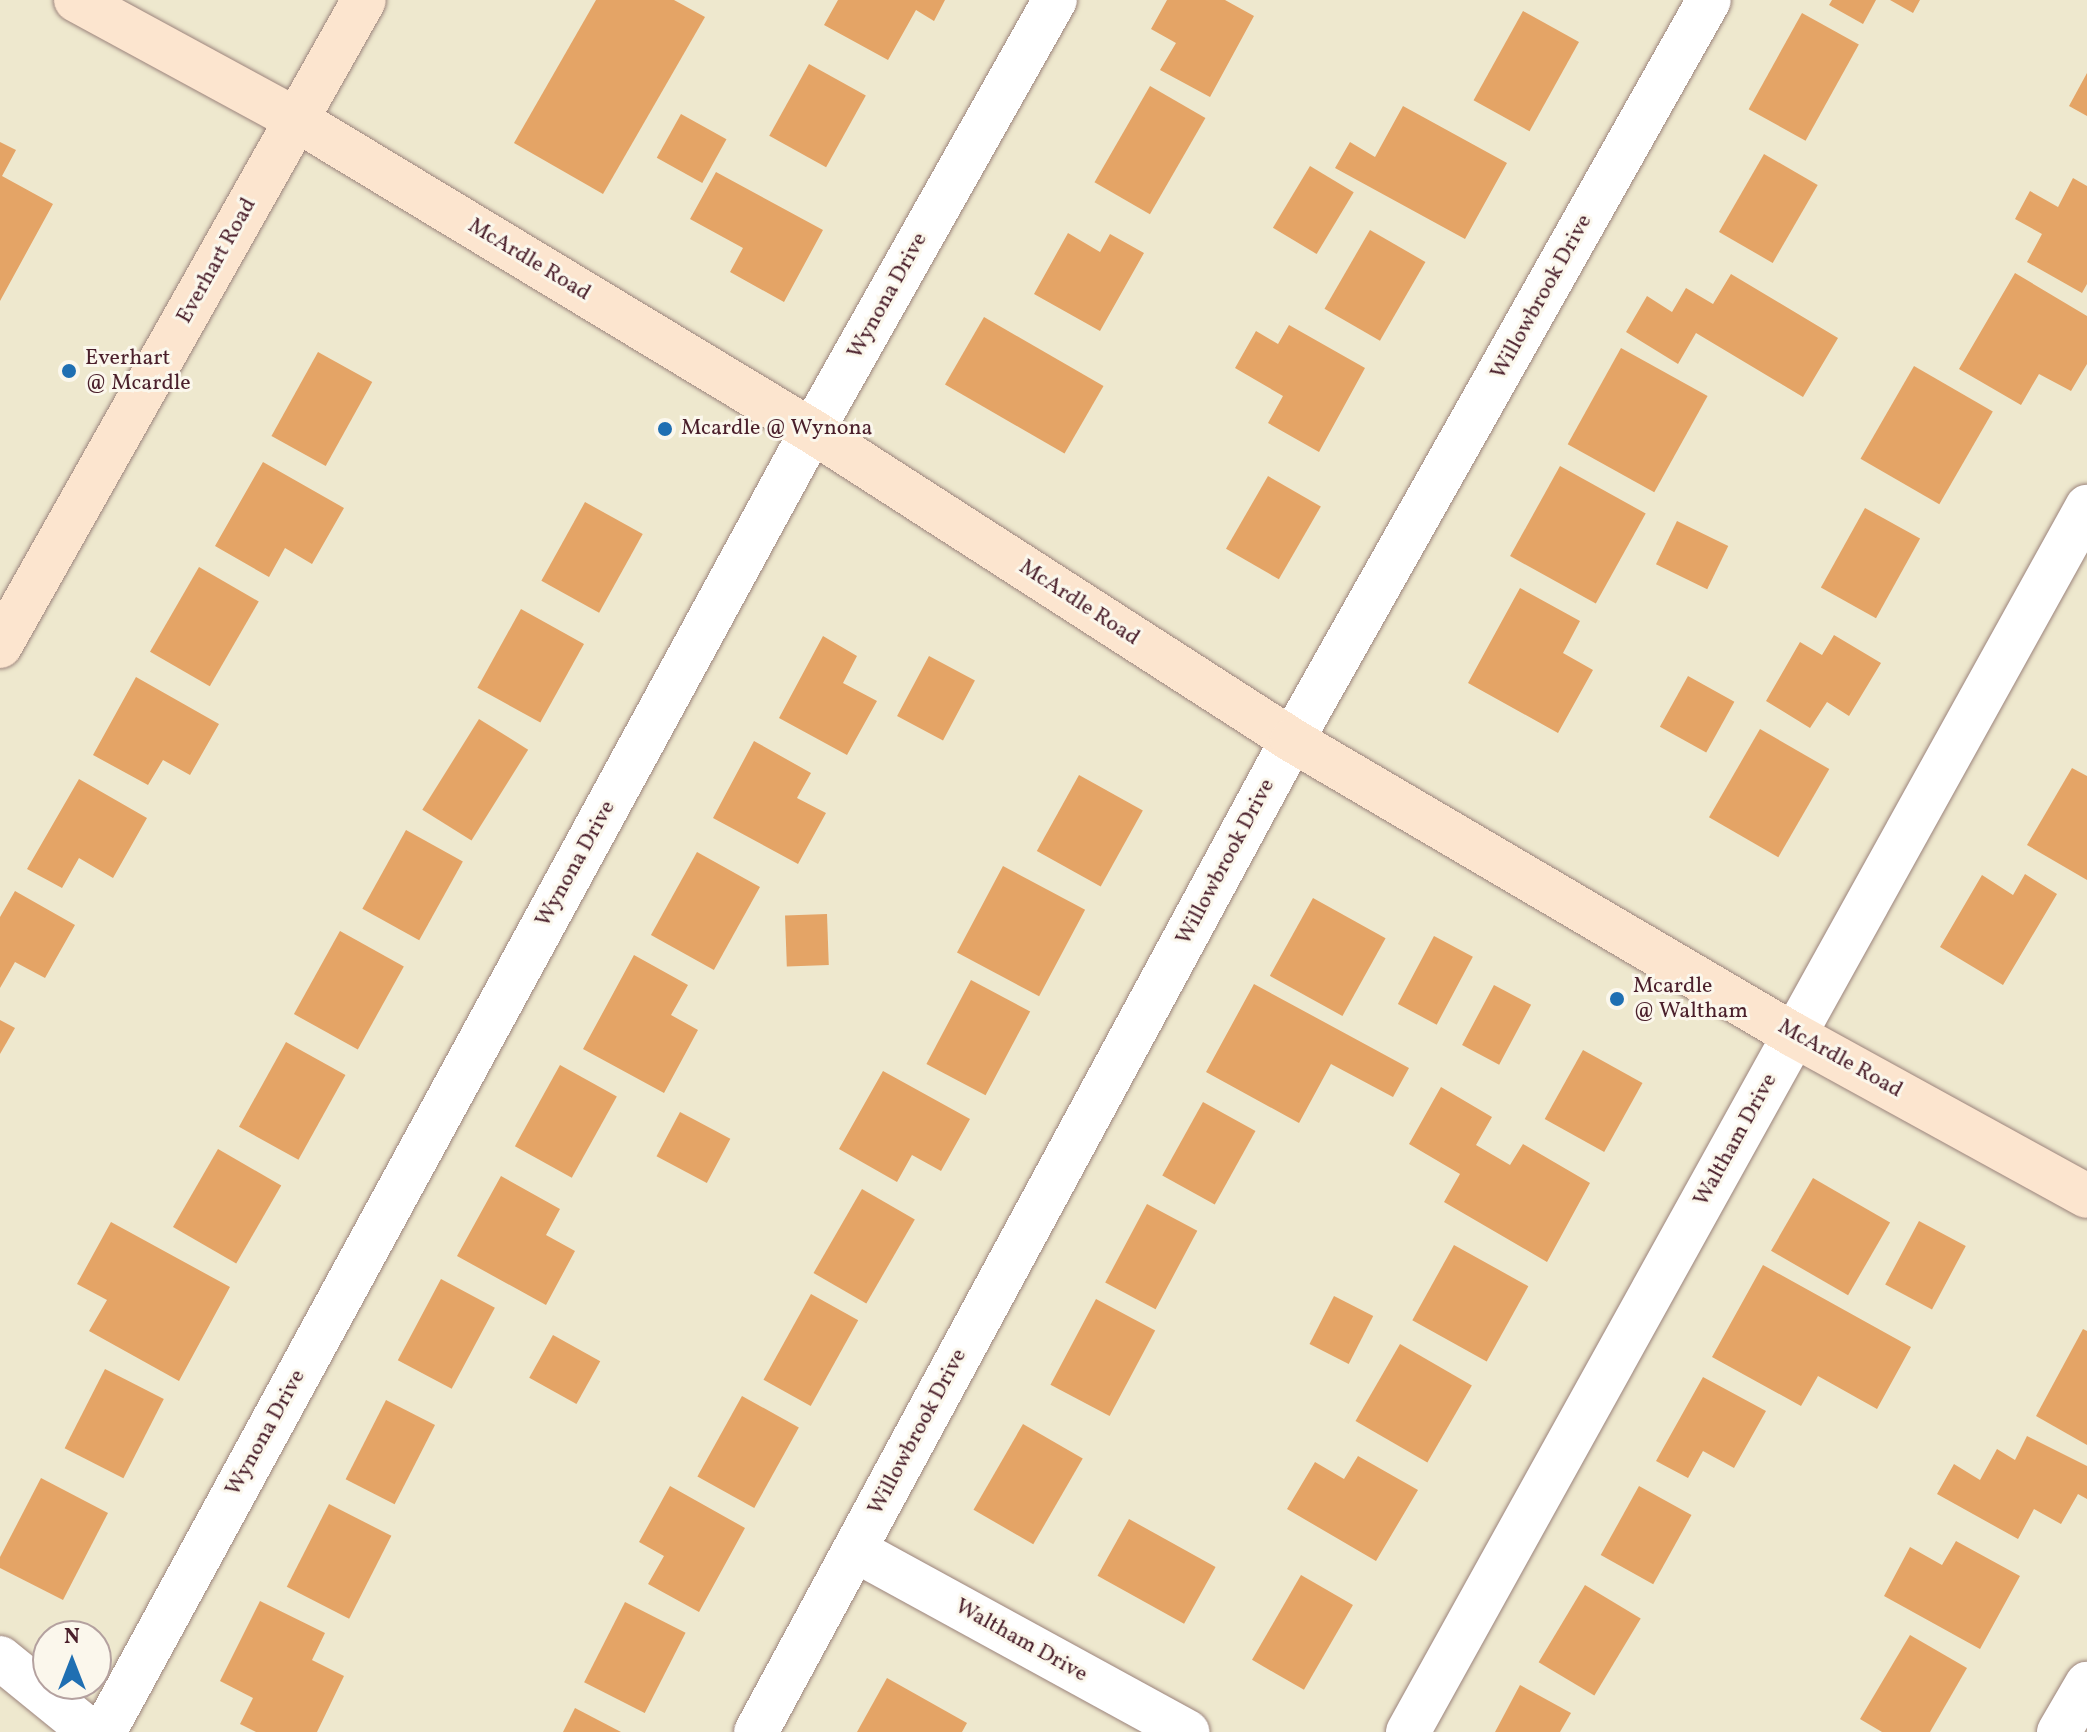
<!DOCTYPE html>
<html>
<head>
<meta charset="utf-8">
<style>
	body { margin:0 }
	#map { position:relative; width:2087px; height:1732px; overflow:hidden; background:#eee8ce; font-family:Vollkorn,serif }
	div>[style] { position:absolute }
	.building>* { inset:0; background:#e4a466; transform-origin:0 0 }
	.roads { filter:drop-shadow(0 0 2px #9c847c) drop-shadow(0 0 2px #9c847c) }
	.street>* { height:44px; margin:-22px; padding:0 22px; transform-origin:22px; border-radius:22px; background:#fff }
	.secondary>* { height:44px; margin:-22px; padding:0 22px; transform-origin:22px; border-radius:22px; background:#fce5cf }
	.dots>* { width:22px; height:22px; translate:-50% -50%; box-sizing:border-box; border:4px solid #fbf7ec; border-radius:50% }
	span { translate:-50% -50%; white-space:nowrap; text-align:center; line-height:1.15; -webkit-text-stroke:6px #fbf7ec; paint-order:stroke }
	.street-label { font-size:22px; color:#4a1f2b }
	.poi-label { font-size:22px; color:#4a1f2b }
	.left { translate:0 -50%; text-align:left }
	.north { position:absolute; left:32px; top:1620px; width:80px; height:80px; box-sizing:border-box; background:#fbf7ec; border:2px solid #b4a19f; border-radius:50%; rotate:0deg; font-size:22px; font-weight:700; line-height:32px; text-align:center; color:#4a1f2b }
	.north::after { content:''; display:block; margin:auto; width:28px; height:36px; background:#1f6fb2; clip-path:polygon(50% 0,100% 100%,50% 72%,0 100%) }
</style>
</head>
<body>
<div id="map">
	<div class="building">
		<div style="clip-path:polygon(596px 0,674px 0,705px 17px,603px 194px,514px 143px)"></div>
		<div style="clip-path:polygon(838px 0,945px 0,934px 21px,916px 10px,888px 60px,824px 25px)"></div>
		<div style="clip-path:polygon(1167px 0,1225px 0,1254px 16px,1210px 97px,1160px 70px,1176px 43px,1151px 29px)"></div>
		<div style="clip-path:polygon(1832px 0,1876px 0,1863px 24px,1829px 5px)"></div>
		<div style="clip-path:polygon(1890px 0,1920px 0,1913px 13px)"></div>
		<div style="left:1523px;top:11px;width:64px;height:102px;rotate:29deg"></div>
		<div style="left:1802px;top:13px;width:65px;height:110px;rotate:29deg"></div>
		<div style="left:809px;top:64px;width:65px;height:82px;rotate:29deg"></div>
		<div style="clip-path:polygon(2087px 73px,2087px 116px,2069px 106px)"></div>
		<div style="left:1150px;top:86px;width:64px;height:111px;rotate:30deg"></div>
		<div style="clip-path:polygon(1403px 106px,1507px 163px,1465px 239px,1335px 168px,1350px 142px,1375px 157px)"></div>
		<div style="left:681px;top:114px;width:52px;height:50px;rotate:29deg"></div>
		<div style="clip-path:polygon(0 142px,16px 150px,2px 176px,53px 204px,0 301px)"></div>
		<div style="left:1764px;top:154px;width:62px;height:90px;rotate:30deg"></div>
		<div style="left:1310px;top:166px;width:51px;height:72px;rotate:31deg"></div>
		<div style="clip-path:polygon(716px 172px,823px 230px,784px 302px,730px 272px,743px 248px,690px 219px)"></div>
		<div style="clip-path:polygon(2073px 178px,2087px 186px,2087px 284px,2082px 293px,2027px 262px,2042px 234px,2015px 219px,2030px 191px,2058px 207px)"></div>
		<div style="left:1370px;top:230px;width:64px;height:91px;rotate:30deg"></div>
		<div style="clip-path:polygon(1068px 233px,1100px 252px,1110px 234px,1144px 253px,1100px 331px,1034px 294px)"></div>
		<div style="clip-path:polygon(2015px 273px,2087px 316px,2087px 364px,2071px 391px,2039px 374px,2021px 405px,1959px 369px)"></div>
		<div style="clip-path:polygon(1731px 274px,1838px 338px,1803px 397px,1696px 333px,1678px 364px,1626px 332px,1647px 296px,1672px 312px,1686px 288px,1713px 304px)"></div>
		<div style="left:984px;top:317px;width:138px;height:78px;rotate:30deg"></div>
		<div style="clip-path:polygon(1289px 325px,1365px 368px,1319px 452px,1268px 423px,1283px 396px,1235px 368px,1256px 331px,1278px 344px)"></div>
		<div style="left:1621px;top:348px;width:99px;height:110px;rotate:29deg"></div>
		<div style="left:318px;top:352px;width:62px;height:96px;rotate:29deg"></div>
		<div style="left:1914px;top:366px;width:91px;height:107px;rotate:30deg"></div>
		<div style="clip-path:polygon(263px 462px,344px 508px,312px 564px,285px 548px,269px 577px,215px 546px)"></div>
		<div style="left:1560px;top:466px;width:98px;height:103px;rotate:29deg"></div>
		<div style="left:1268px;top:476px;width:61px;height:84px;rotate:30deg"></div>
		<div style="left:585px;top:502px;width:66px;height:90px;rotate:29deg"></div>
		<div style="left:1865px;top:508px;width:63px;height:91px;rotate:29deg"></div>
		<div style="left:1677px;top:521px;width:57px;height:48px;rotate:26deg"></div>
		<div style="left:199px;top:567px;width:69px;height:98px;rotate:30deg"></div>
		<div style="clip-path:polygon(1520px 588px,1580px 621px,1563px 653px,1593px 670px,1558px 733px,1468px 683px)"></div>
		<div style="left:521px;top:609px;width:72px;height:90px;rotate:29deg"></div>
		<div style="clip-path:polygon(1834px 635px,1881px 663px,1849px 716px,1827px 702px,1810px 728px,1766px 701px,1800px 642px,1822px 655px)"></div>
		<div style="clip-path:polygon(823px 636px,857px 656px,843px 683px,877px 701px,847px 755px,779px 718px)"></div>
		<div style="left:929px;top:656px;width:52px;height:68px;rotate:28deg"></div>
		<div style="left:1688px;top:676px;width:53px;height:58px;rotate:29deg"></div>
		<div style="clip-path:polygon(136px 677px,219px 724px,190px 775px,163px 760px,148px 785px,93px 755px)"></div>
		<div style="left:479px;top:719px;width:58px;height:107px;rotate:32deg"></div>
		<div style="left:1760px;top:729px;width:80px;height:102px;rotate:30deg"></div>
		<div style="clip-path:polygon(754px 741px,811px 773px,797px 798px,826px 813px,798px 864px,713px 818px)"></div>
		<div style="clip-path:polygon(2072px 768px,2087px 776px,2087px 880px,2027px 845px)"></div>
		<div style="left:1079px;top:775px;width:73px;height:87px;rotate:29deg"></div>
		<div style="clip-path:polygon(79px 779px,147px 818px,113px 878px,79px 858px,62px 888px,27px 869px)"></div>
		<div style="left:406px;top:830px;width:65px;height:90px;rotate:29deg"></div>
		<div style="left:697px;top:852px;width:72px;height:95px;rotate:29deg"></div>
		<div style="left:1003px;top:866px;width:93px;height:98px;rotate:28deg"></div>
		<div style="clip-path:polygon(2025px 874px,2057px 894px,2003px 985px,1940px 947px,1982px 875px,2013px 895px)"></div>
		<div style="clip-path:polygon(15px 891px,75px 925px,45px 978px,15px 962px,0 988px,0 917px)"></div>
		<div style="left:1313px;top:898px;width:83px;height:89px;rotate:29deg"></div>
		<div style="left:827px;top:914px;width:51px;height:42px;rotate:88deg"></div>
		<div style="left:340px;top:931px;width:73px;height:95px;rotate:29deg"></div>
		<div style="left:1434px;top:936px;width:44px;height:77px;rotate:28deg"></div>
		<div style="clip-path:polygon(634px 955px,688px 985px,671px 1015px,698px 1030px,664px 1093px,583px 1049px)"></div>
		<div style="left:971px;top:980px;width:67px;height:95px;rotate:28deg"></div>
		<div style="clip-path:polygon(1254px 984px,1409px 1068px,1393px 1097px,1331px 1064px,1299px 1123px,1206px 1072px)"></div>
		<div style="left:1494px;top:985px;width:42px;height:68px;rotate:28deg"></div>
		<div style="clip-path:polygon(0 1020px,15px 1028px,0 1054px)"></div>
		<div style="left:286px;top:1042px;width:68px;height:97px;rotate:29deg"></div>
		<div style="left:1583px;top:1050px;width:68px;height:79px;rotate:29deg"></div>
		<div style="left:560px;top:1065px;width:65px;height:93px;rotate:29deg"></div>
		<div style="clip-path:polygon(883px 1071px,970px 1119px,941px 1171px,912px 1155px,897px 1182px,839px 1149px)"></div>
		<div style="clip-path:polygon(1441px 1087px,1492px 1117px,1476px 1145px,1510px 1165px,1523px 1144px,1590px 1183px,1547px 1262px,1444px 1202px,1460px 1174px,1409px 1144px)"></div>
		<div style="left:1203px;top:1102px;width:60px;height:84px;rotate:29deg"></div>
		<div style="left:680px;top:1112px;width:57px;height:50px;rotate:28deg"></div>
		<div style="left:218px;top:1149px;width:73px;height:90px;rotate:30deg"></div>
		<div style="clip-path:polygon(501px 1176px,560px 1209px,546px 1235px,575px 1251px,546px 1305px,457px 1256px)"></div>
		<div style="left:1813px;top:1178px;width:89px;height:84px;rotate:30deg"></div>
		<div style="left:862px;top:1189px;width:61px;height:97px;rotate:30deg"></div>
		<div style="left:1147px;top:1204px;width:57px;height:89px;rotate:28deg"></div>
		<div style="left:1919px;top:1221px;width:53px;height:72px;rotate:28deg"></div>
		<div style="clip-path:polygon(111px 1222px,230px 1287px,179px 1381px,89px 1331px,107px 1300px,77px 1284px)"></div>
		<div style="left:1454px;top:1245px;width:85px;height:86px;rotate:29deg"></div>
		<div style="clip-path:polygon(1763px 1265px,1911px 1347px,1877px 1409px,1818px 1376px,1801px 1406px,1712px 1357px)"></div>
		<div style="left:441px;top:1279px;width:61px;height:92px;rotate:28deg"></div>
		<div style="left:811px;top:1294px;width:54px;height:98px;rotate:29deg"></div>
		<div style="left:1334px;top:1296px;width:44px;height:54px;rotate:27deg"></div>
		<div style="left:1096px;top:1299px;width:67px;height:97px;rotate:28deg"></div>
		<div style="clip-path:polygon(2083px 1329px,2087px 1331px,2087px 1445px,2036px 1416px)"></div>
		<div style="left:553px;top:1335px;width:54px;height:49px;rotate:29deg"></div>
		<div style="left:1400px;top:1344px;width:83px;height:89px;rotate:30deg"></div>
		<div style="left:105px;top:1369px;width:66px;height:89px;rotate:27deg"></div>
		<div style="clip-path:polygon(1703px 1377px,1766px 1411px,1734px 1468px,1703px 1451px,1688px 1478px,1656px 1461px)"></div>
		<div style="left:742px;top:1396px;width:65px;height:92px;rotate:29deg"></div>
		<div style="left:386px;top:1400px;width:55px;height:89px;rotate:27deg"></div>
		<div style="left:1023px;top:1424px;width:69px;height:99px;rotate:30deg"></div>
		<div style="clip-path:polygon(2027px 1436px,2087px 1466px,2087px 1499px,2078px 1494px,2061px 1524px,2034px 1509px,2018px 1539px,1937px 1494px,1954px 1464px,1980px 1480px,1997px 1449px,2015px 1460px)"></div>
		<div style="clip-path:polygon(1358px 1456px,1418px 1490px,1376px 1561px,1287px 1509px,1315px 1462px,1344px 1479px)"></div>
		<div style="clip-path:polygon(41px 1478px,108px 1513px,63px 1600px,0 1568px,0 1557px)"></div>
		<div style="clip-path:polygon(670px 1486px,745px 1528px,699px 1612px,648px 1584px,664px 1556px,639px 1542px)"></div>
		<div style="left:1639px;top:1486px;width:60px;height:79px;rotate:29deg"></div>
		<div style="left:329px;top:1504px;width:70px;height:93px;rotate:27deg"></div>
		<div style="left:1129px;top:1519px;width:99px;height:65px;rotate:29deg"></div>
		<div style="clip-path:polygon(1956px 1541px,2020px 1576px,1980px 1649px,1884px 1596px,1910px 1547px,1942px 1565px)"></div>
		<div style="left:1301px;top:1575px;width:60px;height:98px;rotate:30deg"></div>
		<div style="left:1585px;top:1585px;width:65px;height:90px;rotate:31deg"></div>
		<div style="clip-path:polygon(260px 1601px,325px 1633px,312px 1660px,344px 1676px,317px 1732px,256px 1732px,240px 1724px,253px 1698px,220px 1681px)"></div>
		<div style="left:625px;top:1602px;width:68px;height:90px;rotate:27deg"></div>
		<div style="clip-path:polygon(1910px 1635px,1967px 1668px,1930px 1732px,1882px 1732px,1860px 1719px)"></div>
		<div style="clip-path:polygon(887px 1678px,967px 1723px,962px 1732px,857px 1732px)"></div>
		<div style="clip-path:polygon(1520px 1685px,1571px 1713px,1560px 1732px,1495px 1732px)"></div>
		<div style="clip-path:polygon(575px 1708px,621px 1732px,563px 1732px)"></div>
	</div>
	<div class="roads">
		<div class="street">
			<div style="left:855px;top:1550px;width:379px;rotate:28.7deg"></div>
			<div style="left:0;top:1658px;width:117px;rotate:39.1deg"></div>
			<div style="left:104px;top:1732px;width:1481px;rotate:-61.45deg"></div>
			<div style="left:812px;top:431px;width:495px;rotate:-60.6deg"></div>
			<div style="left:756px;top:1732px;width:1128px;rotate:-61.62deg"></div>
			<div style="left:1292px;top:740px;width:849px;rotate:-60.6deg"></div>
			<div style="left:1408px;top:1732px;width:1401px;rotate:-61deg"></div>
			<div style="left:2059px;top:1732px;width:56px;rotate:-59.7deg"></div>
		</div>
		<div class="secondary">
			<div style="left:76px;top:0;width:251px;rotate:28.5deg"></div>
			<div style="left:297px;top:120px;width:602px;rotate:31.13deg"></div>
			<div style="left:812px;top:431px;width:571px;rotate:32.77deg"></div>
			<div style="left:1292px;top:740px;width:582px;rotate:30.44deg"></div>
			<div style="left:1794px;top:1035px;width:334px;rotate:28.8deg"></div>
			<div style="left:0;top:646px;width:741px;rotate:-60.6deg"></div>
		</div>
	</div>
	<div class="dots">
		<div style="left:69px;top:371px;background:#1f6fb2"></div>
		<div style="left:665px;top:429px;background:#1f6fb2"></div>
		<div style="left:1617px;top:999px;background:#1f6fb2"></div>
	</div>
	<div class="street-label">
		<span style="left:529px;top:260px;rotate:31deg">McArdle Road</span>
		<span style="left:217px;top:261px;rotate:-61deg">Everhart Road</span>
		<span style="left:888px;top:296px;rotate:-61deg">Wynona Drive</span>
		<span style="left:1542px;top:297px;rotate:-61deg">Willowbrook Drive</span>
		<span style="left:1079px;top:603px;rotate:33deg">McArdle Road</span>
		<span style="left:1226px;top:862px;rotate:-62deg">Willowbrook Drive</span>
		<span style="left:576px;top:864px;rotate:-61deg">Wynona Drive</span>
		<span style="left:1840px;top:1059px;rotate:29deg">McArdle Road</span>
		<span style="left:1736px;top:1140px;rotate:-61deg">Waltham Drive</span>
		<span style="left:918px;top:1432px;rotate:-62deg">Willowbrook Drive</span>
		<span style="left:266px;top:1433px;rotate:-61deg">Wynona Drive</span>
		<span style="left:1021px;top:1641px;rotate:29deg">Waltham Drive</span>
	</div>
	<div class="poi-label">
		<span class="left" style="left:85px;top:371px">Everhart<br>@ Mcardle</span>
		<span class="left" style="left:681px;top:429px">Mcardle @ Wynona</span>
		<span class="left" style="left:1633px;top:999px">Mcardle<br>@ Waltham</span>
	</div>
	<div class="north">N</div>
</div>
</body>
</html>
